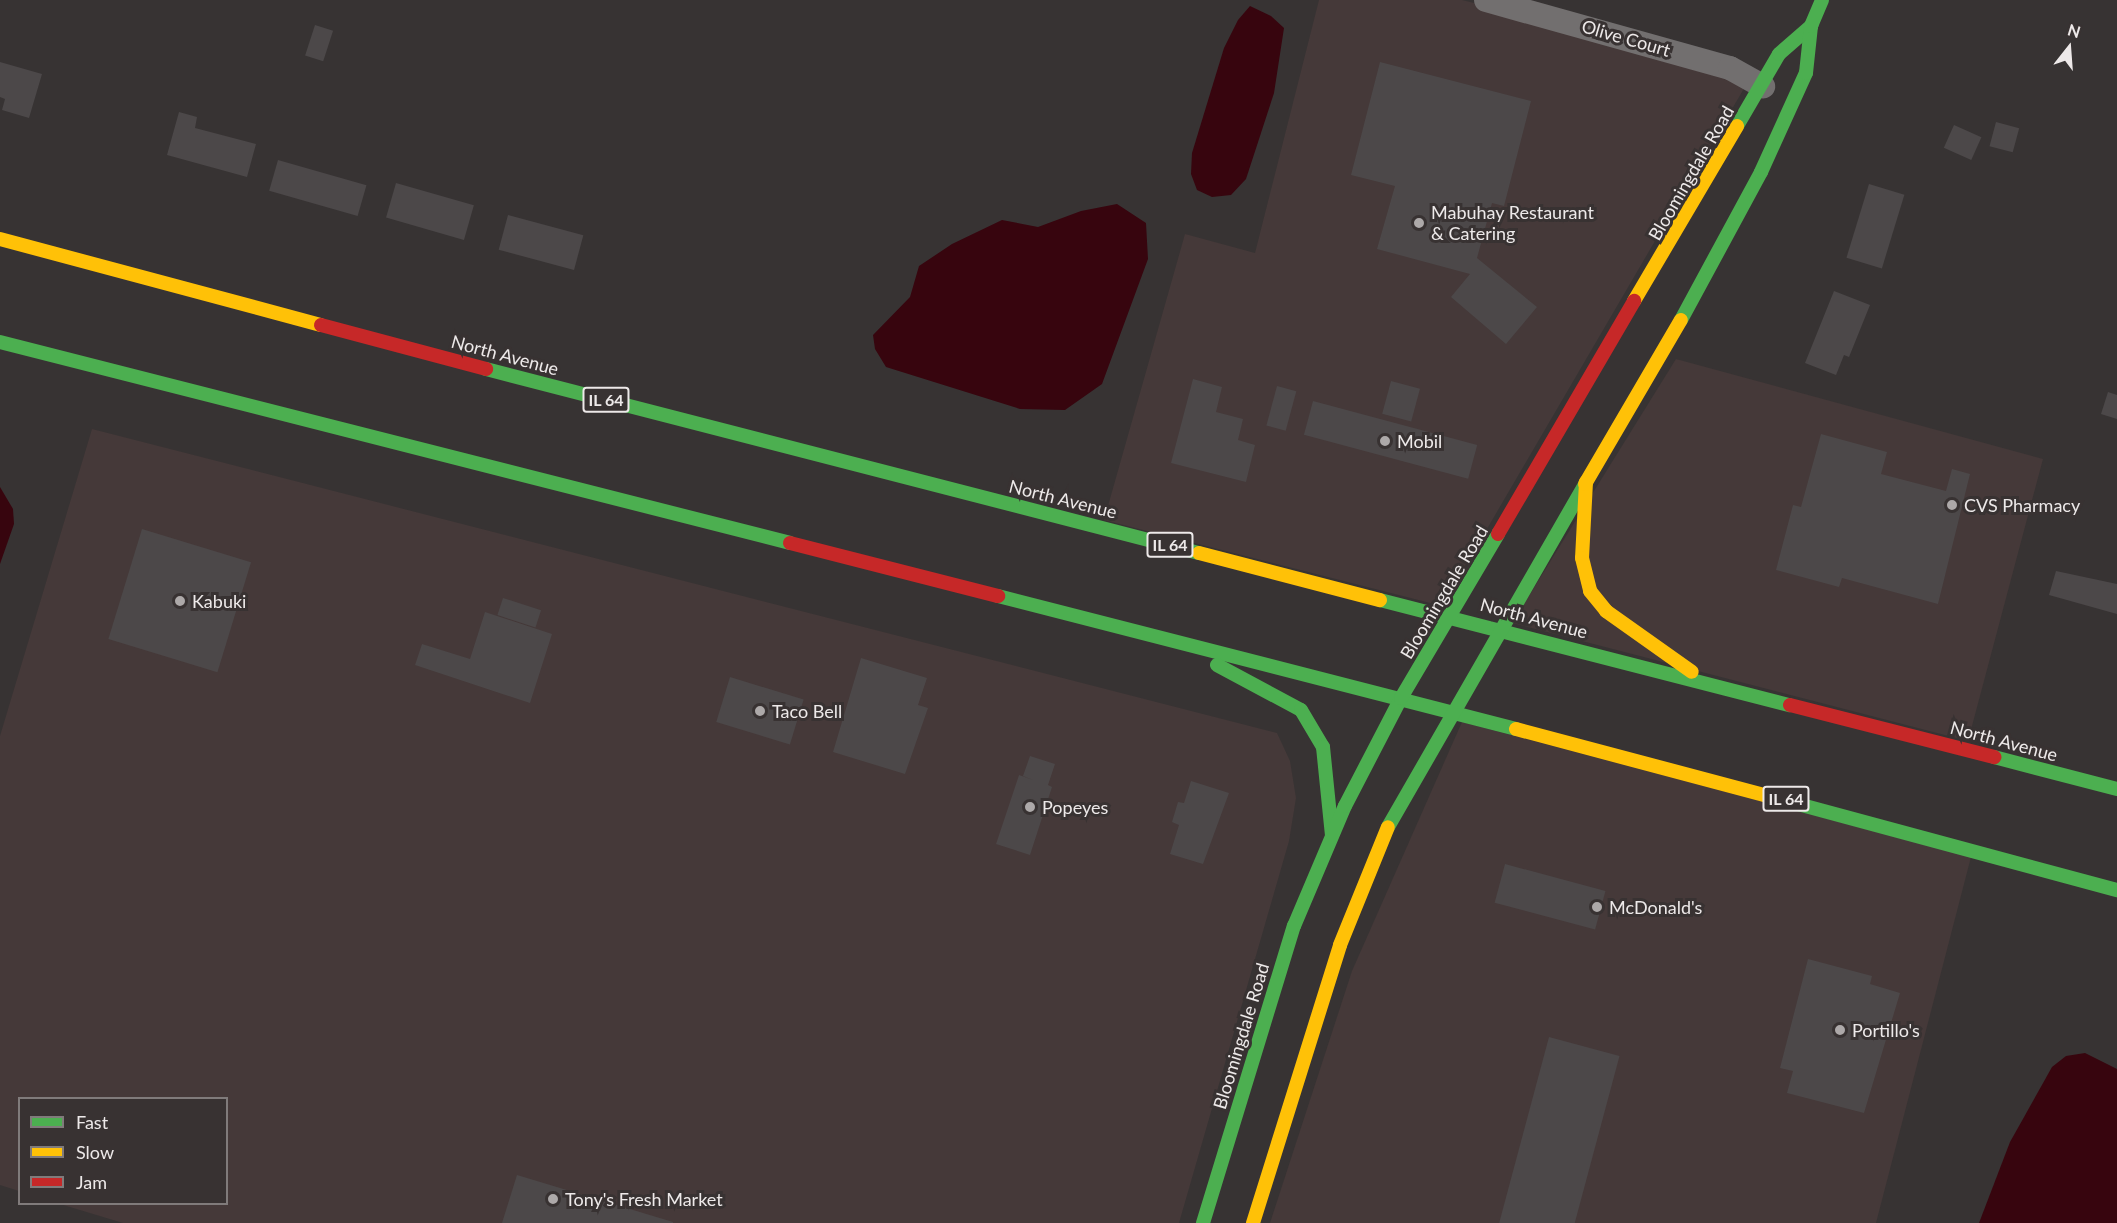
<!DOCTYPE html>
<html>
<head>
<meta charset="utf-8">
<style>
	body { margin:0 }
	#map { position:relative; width:2117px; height:1223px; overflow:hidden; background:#373333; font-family:Lato,sans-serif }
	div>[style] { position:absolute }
	.built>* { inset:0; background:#453939 }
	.water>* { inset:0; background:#37050e }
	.building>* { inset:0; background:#4c4849; transform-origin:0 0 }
	.street>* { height:24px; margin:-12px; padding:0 12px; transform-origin:12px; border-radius:12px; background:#726f6f }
	.fast>* { height:14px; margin:-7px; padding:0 7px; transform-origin:7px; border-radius:7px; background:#4caf50 }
	.slow>* { height:14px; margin:-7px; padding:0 7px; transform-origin:7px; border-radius:7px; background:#ffc107 }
	.jam>* { height:14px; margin:-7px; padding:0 7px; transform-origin:7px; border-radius:7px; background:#c62828 }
	.dots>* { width:16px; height:16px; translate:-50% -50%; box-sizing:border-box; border:3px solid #383232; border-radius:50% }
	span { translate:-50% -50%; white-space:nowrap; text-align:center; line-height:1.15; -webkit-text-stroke:6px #383232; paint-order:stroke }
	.shield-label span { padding:2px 4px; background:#383232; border:2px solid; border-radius:4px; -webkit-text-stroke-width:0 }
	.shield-label { font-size:16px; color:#ede9e9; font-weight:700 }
	.street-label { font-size:18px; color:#ede9e9 }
	.poi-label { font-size:18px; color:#ede9e9 }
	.left { translate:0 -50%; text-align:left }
	.legend { position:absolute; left:18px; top:1097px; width:210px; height:108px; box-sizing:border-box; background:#383232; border:2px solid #807b7b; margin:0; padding:8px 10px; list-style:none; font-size:18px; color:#ede9e9 }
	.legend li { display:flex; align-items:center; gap:12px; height:30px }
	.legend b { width:30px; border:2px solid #807b7b }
	.north { position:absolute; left:2039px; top:18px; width:60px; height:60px; -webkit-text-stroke:4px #383232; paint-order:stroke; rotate:17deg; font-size:16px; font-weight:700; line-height:24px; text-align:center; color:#ede9e9 }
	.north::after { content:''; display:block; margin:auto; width:21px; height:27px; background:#ede9e9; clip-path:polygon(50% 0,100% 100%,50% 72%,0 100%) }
</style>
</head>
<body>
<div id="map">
	<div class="built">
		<div style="clip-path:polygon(1319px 0,1462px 0,1688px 56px,1746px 85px,1442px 606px,1104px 520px,1185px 234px,1255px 253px)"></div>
		<div style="clip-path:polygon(1676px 359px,2043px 459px,1968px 741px,1512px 623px)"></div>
		<div style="clip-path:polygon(92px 429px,1277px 733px,1290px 761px,1296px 798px,1289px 841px,1179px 1223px,123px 1223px,60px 1204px,226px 1204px,226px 1098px,20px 1098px,19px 1191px,0 1185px,0 736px)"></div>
		<div style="clip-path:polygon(1462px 722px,1971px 857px,1876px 1223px,1270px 1223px,1352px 971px)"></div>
	</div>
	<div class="water">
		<div style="clip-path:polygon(1250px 6px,1271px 16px,1284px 28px,1274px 93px,1246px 179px,1231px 195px,1212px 197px,1197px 190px,1191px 174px,1192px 153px,1224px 48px,1238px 20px)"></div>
		<div style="clip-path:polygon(1117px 204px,1146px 223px,1148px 259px,1102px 384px,1065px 410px,1020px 409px,886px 367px,875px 349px,873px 335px,910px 297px,919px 266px,952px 244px,1002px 220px,1038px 227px,1081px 211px)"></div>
		<div style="clip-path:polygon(0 487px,13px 509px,14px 524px,0 564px)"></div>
		<div style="clip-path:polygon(2085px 1053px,2117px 1069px,2117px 1223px,1979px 1223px,2010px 1142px,2052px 1067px,2066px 1056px)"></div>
	</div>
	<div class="building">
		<div style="left:315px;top:25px;width:19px;height:32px;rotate:18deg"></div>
		<div style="clip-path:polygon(0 62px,42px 74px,29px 118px,2px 110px,5px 99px,0 97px)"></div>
		<div style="clip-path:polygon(1380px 62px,1531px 101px,1504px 206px,1492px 203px,1477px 258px,1537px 307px,1506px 344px,1451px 297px,1470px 274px,1377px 249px,1395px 186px,1351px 175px)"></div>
		<div style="clip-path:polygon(179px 112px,197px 117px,195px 128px,256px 144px,247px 177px,167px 155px)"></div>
		<div style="left:1996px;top:122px;width:24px;height:25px;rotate:15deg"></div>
		<div style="left:1954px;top:125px;width:30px;height:25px;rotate:24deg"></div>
		<div style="left:278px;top:160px;width:92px;height:32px;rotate:16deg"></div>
		<div style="left:396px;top:183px;width:81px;height:36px;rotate:16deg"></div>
		<div style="left:1869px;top:184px;width:37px;height:77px;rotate:17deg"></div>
		<div style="left:508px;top:215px;width:78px;height:36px;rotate:15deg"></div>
		<div style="clip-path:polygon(1834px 291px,1870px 305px,1849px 357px,1844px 355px,1836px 375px,1805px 363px)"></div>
		<div style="clip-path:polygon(1193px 379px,1222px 387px,1216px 412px,1243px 419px,1238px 440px,1255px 445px,1246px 482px,1171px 463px)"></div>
		<div style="left:1391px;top:381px;width:30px;height:34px;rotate:15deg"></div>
		<div style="left:1277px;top:386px;width:20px;height:41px;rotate:15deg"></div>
		<div style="clip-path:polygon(2108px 392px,2117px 395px,2117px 419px,2101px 414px)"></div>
		<div style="left:1313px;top:401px;width:170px;height:35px;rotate:15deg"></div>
		<div style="clip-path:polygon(1821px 434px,1887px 452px,1881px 474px,1946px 491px,1952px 469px,1970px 474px,1938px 604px,1842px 578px,1839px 587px,1776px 570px,1793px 505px,1801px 507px)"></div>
		<div style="left:142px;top:529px;width:114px;height:115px;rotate:17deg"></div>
		<div style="clip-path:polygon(2056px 571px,2117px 584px,2117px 614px,2049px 595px)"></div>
		<div style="left:503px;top:598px;width:40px;height:18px;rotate:18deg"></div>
		<div style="clip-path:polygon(485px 612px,552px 634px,530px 703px,415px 665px,422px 644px,470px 659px)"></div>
		<div style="clip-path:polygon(861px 658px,927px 678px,918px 705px,928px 708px,905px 774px,833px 752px)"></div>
		<div style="left:730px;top:677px;width:77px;height:47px;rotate:17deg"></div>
		<div style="clip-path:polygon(1030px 756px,1055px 764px,1048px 785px,1052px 787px,1030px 855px,996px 844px,1019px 775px,1033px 780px,1023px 776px)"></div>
		<div style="clip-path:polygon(1191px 781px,1229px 793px,1203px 864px,1170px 854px,1179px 825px,1172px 822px,1178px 802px,1184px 803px)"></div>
		<div style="left:1505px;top:864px;width:104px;height:40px;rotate:15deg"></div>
		<div style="clip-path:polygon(1808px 959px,1872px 976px,1870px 984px,1900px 993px,1864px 1113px,1787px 1093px,1793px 1071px,1780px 1068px)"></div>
		<div style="left:1549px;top:1037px;width:73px;height:193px;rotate:15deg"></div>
		<div style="clip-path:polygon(517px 1175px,673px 1222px,673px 1223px,502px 1223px)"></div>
	</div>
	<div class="street">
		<div style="left:1486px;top:0;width:253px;rotate:15.6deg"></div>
		<div style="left:1730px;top:68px;width:38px;rotate:29deg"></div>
	</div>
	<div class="fast">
		<div style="left:1737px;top:126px;width:83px;rotate:-59.7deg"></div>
		<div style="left:1779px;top:54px;width:43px;rotate:-41.2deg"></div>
		<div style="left:1681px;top:320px;width:168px;rotate:-61.6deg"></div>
		<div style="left:1761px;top:172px;width:109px;rotate:-65.6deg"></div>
		<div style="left:1806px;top:73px;width:47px;rotate:-83.9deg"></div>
		<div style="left:1811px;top:26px;width:28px;rotate:-67deg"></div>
		<div style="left:0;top:342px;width:815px;rotate:14.27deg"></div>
		<div style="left:486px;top:369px;width:736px;rotate:14.47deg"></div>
		<div style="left:998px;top:596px;width:535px;rotate:14.4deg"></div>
		<div style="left:1380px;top:600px;width:423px;rotate:14.4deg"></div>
		<div style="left:1217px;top:665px;width:95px;rotate:28.2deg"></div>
		<div style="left:1301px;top:710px;width:43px;rotate:59.3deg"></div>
		<div style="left:1323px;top:747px;width:88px;rotate:84.2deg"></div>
		<div style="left:1994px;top:757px;width:127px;rotate:14.6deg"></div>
		<div style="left:1783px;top:800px;width:346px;rotate:15.1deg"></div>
		<div style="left:1388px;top:827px;width:396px;rotate:-60.1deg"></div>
		<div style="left:1203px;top:1223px;width:311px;rotate:-73deg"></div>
		<div style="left:1294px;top:926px;width:130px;rotate:-67deg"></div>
		<div style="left:1345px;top:806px;width:122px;rotate:-62.6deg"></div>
		<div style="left:1401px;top:698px;width:191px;rotate:-59.4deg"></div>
	</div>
	<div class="slow">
		<div style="left:0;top:239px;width:332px;rotate:15deg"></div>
		<div style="left:1634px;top:301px;width:203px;rotate:-59.5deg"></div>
		<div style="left:1586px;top:482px;width:76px;rotate:93deg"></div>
		<div style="left:1582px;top:558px;width:34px;rotate:76deg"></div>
		<div style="left:1590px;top:591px;width:26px;rotate:51deg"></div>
		<div style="left:1606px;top:611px;width:105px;rotate:35.3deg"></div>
		<div style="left:1585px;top:484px;width:190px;rotate:-59.7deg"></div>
		<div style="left:1199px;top:553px;width:187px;rotate:14.6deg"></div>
		<div style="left:1516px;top:729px;width:276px;rotate:14.9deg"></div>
		<div style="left:1253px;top:1223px;width:291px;rotate:-72.6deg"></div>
		<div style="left:1340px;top:945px;width:127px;rotate:-67.9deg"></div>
	</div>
	<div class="jam">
		<div style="left:321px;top:325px;width:171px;rotate:14.9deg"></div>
		<div style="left:1498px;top:534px;width:270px;rotate:-59.7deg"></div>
		<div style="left:790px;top:543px;width:215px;rotate:14.3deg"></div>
		<div style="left:1790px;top:705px;width:211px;rotate:14.3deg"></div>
	</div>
	<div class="dots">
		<div style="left:1419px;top:223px;background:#ada9a9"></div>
		<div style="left:1385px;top:441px;background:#ada9a9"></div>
		<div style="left:1952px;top:505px;background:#ada9a9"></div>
		<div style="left:180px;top:601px;background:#ada9a9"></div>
		<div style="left:760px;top:711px;background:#ada9a9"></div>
		<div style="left:1030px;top:807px;background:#ada9a9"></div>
		<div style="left:1597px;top:907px;background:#ada9a9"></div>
		<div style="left:1840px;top:1030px;background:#ada9a9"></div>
		<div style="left:553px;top:1199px;background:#ada9a9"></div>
	</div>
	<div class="shield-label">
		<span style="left:606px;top:400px">IL 64</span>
		<span style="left:1170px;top:545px">IL 64</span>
		<span style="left:1786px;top:799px">IL 64</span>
	</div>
	<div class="street-label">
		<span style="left:1626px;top:38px;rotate:16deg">Olive Court</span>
		<span style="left:1691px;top:173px;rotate:-60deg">Bloomingdale Road</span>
		<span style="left:505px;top:355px;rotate:15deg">North Avenue</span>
		<span style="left:1063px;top:499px;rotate:14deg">North Avenue</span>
		<span style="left:1444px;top:592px;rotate:-59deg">Bloomingdale Road</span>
		<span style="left:1534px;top:618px;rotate:15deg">North Avenue</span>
		<span style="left:2004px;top:741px;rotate:15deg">North Avenue</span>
		<span style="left:1241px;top:1036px;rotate:-73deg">Bloomingdale Road</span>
	</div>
	<div class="poi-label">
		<span class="left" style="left:1431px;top:223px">Mabuhay Restaurant<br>&amp; Catering</span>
		<span class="left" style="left:1397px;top:441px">Mobil</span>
		<span class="left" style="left:1964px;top:505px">CVS Pharmacy</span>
		<span class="left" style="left:192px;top:601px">Kabuki</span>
		<span class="left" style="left:772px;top:711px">Taco Bell</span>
		<span class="left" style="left:1042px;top:807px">Popeyes</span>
		<span class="left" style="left:1609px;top:907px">McDonald's</span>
		<span class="left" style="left:1852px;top:1030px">Portillo's</span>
		<span class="left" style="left:565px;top:1199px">Tony's Fresh Market</span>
	</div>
	<ul class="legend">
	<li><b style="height:8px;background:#4caf50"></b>Fast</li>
	<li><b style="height:8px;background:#ffc107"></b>Slow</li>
	<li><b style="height:8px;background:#c62828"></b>Jam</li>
	</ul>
	<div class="north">N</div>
</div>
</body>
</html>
